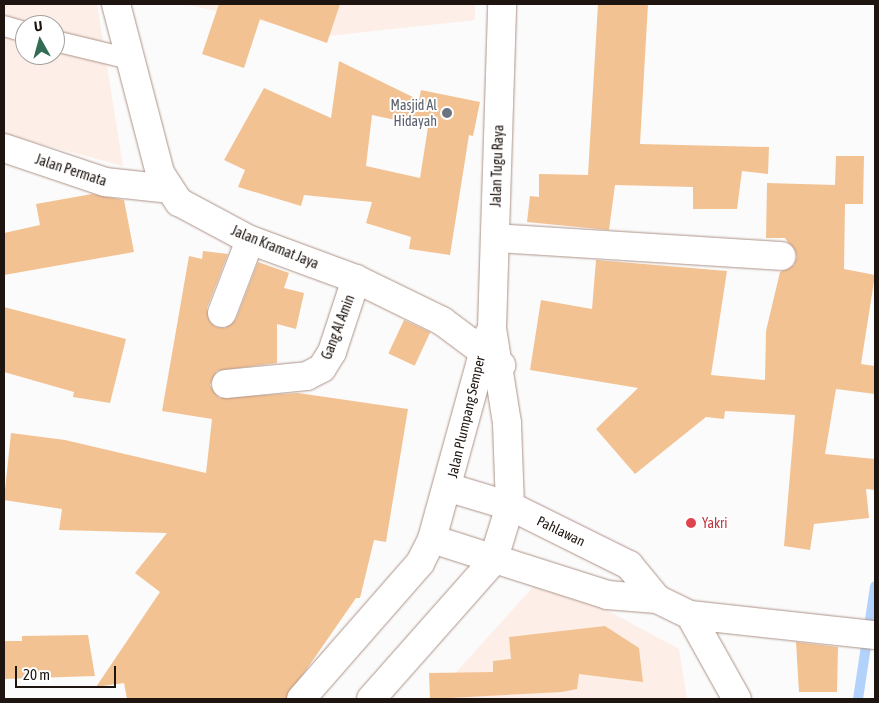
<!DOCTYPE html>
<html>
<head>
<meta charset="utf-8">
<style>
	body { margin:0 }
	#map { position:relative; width:879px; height:703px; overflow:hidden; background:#fbfbfb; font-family:"Asap Condensed",sans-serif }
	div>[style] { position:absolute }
	.built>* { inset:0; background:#fdeee8 }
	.stream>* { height:10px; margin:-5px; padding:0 5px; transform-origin:5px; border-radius:5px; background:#b2d2fb }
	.building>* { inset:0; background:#f3c293; transform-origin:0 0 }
	.roads { filter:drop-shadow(0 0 1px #ad9388) drop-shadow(0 0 1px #ad9388) }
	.lane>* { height:20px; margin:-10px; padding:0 10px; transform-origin:10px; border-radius:10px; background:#fff }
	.street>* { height:28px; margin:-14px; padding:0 14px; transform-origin:14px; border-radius:14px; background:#fff }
	.secondary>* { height:28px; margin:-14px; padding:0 14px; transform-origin:14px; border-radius:14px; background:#fff }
	.dots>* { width:14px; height:14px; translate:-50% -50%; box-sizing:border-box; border:2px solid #fff; border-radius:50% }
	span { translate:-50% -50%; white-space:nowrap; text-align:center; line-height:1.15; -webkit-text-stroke:4px #fff; paint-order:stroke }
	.worship-label { font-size:14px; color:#5b616d }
	.right { translate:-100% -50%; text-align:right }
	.street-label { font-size:14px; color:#1e1510 }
	.health-label { font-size:14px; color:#be3a42 }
	.left { translate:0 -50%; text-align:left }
	.frame { position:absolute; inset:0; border:5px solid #1e1510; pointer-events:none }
	.north { position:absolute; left:15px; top:15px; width:50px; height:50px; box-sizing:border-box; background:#fff; border:1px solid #a5a19f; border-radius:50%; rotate:353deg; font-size:14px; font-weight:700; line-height:20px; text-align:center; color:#1e1510 }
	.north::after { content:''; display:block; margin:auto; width:18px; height:22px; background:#336c54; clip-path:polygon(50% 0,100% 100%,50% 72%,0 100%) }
	.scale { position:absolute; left:15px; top:666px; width:101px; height:22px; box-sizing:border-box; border:2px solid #1e1510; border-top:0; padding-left:6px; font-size:15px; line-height:18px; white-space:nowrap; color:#1e1510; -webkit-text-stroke:4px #fff; paint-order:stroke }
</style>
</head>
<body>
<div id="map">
	<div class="built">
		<div style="clip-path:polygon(evenodd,4px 4px,97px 4px,123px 166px,4px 134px,4px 4px,25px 25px,55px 25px,55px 55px,25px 55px,25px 25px)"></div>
		<div style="clip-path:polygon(184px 4px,475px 4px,475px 20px,328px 36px)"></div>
		<div style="clip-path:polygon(543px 576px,679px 649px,687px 699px,432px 699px)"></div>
	</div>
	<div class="stream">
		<div style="left:858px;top:699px;width:114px;rotate:-81.4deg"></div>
	</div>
	<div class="building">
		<div style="clip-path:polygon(219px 4px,340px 4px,327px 43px,260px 19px,244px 68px,202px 54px)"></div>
		<div style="clip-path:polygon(598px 4px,648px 4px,640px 144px,769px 147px,768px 174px,742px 171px,737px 209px,693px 209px,693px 187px,615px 185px,609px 230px,527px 222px,530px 196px,539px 197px,539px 174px,588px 175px)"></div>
		<div style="clip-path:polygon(evenodd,339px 61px,419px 100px,421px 90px,480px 102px,473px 136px,469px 135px,450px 255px,409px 249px,411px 237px,366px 223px,372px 202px,304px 195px,301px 206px,238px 187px,245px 170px,224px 160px,264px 88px,331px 118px,339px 61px,372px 115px,428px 127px,420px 178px,366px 166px,372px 115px)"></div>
		<div style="clip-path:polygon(836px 156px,864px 156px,863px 204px,845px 204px,844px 269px,875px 275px,861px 364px,875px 366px,875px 394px,836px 389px,825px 454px,875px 459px,875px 490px,866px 489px,869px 518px,814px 524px,810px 550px,784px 546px,795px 415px,725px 411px,724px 419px,706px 417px,635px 474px,596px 429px,638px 388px,530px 370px,541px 300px,592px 309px,596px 260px,727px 271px,711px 375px,765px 380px,766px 331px,780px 272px,794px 265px,797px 256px,785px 238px,766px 238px,767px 183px,835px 185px)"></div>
		<div style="clip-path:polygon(92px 194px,124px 200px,134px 252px,4px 275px,4px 233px,40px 225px,36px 204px)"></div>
		<div style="clip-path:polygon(203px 251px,228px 254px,207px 308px,210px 322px,216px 327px,225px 328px,236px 319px,258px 262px,289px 273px,284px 288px,304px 293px,296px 329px,277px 324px,277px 363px,217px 371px,210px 385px,219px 398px,298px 393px,408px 409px,386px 542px,374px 540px,360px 598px,356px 598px,286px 699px,127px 699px,124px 683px,96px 687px,160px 592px,135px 573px,167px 533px,59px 530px,62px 509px,4px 500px,11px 433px,65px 440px,206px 473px,212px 419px,162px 411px,189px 256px,202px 259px)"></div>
		<div style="clip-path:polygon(4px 307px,126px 339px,110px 403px,73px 397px,74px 392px,4px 372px)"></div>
		<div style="left:404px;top:320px;width:29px;height:37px;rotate:25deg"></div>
		<div style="clip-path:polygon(605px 626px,639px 648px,643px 682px,579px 674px,577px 689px,562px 692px,430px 699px,429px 673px,493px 672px,493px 661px,511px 659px,509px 637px)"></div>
		<div style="clip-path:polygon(88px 635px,95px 676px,4px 679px,4px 641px,22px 641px,22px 636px)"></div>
		<div style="clip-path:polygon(796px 642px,838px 647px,837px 692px,799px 692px)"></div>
	</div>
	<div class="roads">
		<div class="lane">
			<div style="left:4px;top:26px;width:22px;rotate:16deg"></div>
			<div style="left:55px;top:41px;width:77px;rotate:13.5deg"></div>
		</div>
		<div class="street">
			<div style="left:4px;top:148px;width:107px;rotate:18.6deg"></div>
			<div style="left:105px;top:182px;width:64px;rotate:6.2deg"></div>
			<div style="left:495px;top:238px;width:287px;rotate:3.6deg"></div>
			<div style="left:222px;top:313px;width:78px;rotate:-69deg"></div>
			<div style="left:226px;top:384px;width:81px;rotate:-5.6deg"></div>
			<div style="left:307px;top:376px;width:17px;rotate:-28deg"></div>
			<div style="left:322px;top:368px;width:19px;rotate:-58deg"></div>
			<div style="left:332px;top:352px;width:77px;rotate:-71.8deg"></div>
		</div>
		<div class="secondary">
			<div style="left:116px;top:4px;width:175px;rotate:75.4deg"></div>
			<div style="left:160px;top:173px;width:35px;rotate:57deg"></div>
			<div style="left:179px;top:202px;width:81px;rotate:28.2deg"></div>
			<div style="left:250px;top:240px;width:113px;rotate:20.2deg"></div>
			<div style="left:356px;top:279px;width:96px;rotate:26deg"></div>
			<div style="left:442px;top:321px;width:74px;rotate:36.7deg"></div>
			<div style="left:450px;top:488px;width:63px;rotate:16.7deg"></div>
			<div style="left:510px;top:506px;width:133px;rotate:26.4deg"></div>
			<div style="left:629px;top:565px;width:44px;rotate:50.5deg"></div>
			<div style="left:432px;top:539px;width:184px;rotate:17.7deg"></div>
			<div style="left:607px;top:595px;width:50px;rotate:4.6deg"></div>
			<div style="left:657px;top:599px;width:37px;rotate:26deg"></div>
			<div style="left:690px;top:615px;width:186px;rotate:6.2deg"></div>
			<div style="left:690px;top:615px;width:96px;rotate:60.8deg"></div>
			<div style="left:301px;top:699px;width:181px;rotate:-48.8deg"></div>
			<div style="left:420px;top:563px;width:27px;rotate:-63deg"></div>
			<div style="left:432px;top:539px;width:211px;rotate:-74.6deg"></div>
			<div style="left:371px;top:699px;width:184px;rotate:-48.5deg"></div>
			<div style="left:493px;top:561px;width:58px;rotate:-72.8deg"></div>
			<div style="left:510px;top:506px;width:83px;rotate:-92.1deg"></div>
			<div style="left:507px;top:423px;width:96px;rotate:-99deg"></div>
			<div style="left:492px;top:328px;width:324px;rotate:-88.2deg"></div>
		</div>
	</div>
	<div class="dots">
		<div style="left:447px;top:113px;background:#6b7280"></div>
		<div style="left:691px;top:523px;background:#e0444e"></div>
	</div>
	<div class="worship-label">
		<span class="right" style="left:437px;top:113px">Masjid Al<br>Hidayah</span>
	</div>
	<div class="street-label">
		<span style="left:497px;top:166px;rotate:-88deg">Jalan Tugu Raya</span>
		<span style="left:71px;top:170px;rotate:18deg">Jalan Permata</span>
		<span style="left:275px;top:247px;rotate:22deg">Jalan Kramat Jaya</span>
		<span style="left:338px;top:327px;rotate:-69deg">Gang Al Amin</span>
		<span style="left:466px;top:417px;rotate:-77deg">Jalan Plumpang Semper</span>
		<span style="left:561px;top:531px;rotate:26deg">Pahlawan</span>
	</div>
	<div class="health-label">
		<span class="left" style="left:702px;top:523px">Yakri</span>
	</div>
	<div class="frame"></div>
	<div class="north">U</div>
	<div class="scale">20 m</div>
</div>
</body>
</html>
